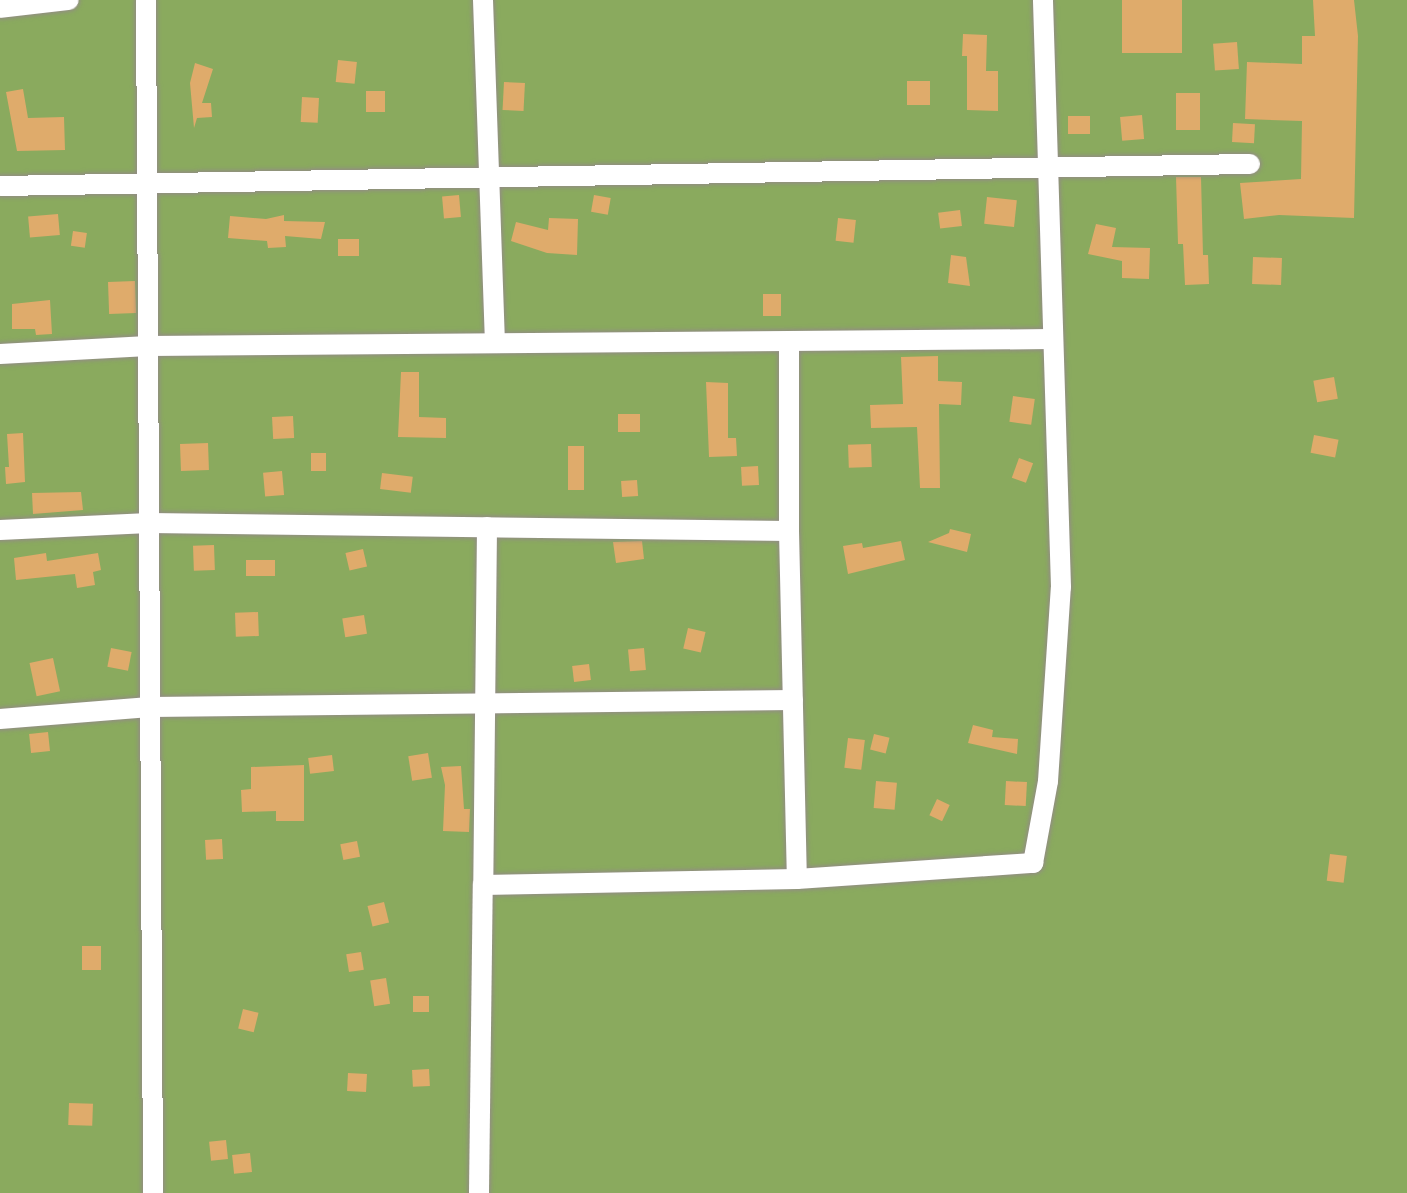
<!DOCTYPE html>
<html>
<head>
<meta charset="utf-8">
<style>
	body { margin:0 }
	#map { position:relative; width:1407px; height:1193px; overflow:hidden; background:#f9eedf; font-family:Caveat,sans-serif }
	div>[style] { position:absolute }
	.forest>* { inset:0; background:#8aaa5e; transform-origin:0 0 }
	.building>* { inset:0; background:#dfab6b; transform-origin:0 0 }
	.roads { filter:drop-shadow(0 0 2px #928c85) drop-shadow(0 0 2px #928c85) }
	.minor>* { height:20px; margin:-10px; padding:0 10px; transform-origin:10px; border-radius:10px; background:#fff }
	span { translate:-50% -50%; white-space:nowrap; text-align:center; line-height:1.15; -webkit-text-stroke:4.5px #fff; paint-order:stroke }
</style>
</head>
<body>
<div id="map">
	<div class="forest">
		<div style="left:0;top:0;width:1407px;height:1193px"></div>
	</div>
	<div class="building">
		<div style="left:1122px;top:0;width:60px;height:53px"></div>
		<div style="clip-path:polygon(1313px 0,1354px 0,1358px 36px,1354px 218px,1279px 215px,1244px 219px,1240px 183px,1301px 179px,1302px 121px,1245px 119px,1247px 62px,1302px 64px,1302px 36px,1315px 36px)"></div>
		<div style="clip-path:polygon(963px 34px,987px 35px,986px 71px,998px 71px,998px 111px,967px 110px,967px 56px,962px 56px)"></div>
		<div style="left:1237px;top:42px;width:27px;height:24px;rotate:86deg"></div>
		<div style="left:338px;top:60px;width:19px;height:22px;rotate:6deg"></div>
		<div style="clip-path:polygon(195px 63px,213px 69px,202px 103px,211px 103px,212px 117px,197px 118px,194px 128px,190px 83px)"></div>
		<div style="left:907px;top:81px;width:23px;height:24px"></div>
		<div style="left:504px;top:82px;width:21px;height:28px;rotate:3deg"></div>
		<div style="clip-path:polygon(23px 89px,28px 118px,64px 117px,65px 150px,17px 151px,6px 92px)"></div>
		<div style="left:385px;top:91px;width:21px;height:19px;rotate:90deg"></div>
		<div style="left:1176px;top:93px;width:24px;height:37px"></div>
		<div style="left:302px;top:97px;width:17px;height:25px;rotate:3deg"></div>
		<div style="left:1142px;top:115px;width:24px;height:22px;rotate:85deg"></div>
		<div style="left:1090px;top:116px;width:18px;height:22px;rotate:90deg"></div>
		<div style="left:1233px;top:123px;width:22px;height:19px;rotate:3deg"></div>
		<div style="clip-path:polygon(1176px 177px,1201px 177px,1203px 255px,1208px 255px,1209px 284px,1185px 285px,1183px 244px,1178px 244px)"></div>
		<div style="left:459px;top:195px;width:22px;height:17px;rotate:85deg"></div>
		<div style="left:594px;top:195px;width:17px;height:17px;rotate:10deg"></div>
		<div style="left:987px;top:197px;width:30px;height:27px;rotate:6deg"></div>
		<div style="left:960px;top:210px;width:16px;height:22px;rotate:83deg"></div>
		<div style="left:58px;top:214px;width:21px;height:30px;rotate:85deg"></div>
		<div style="clip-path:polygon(284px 215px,284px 221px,325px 222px,321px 239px,285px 236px,286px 247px,268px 248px,267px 241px,228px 238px,230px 216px,266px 219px)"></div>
		<div style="clip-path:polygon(549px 218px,578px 219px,577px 255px,547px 253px,511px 241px,516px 222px,548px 230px)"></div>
		<div style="left:838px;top:218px;width:18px;height:23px;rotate:6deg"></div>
		<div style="clip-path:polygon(1096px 224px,1116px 228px,1112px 247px,1150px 248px,1149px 279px,1122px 278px,1122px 261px,1088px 254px)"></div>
		<div style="left:73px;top:231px;width:14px;height:15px;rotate:8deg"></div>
		<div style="left:338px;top:239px;width:21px;height:17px"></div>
		<div style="clip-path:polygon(951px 255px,966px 257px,970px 286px,948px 283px)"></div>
		<div style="left:1253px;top:257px;width:29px;height:27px;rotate:2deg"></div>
		<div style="left:135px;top:281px;width:32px;height:27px;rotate:88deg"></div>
		<div style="left:763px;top:294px;width:18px;height:22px"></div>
		<div style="clip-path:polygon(50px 300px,52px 334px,36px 335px,35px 329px,12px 329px,12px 304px)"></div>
		<div style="clip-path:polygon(938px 356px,938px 381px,962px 382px,961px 405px,939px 404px,940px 488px,920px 488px,917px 427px,871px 428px,870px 405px,903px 404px,901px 357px)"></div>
		<div style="clip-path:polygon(401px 372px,419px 372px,419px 417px,446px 418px,446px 438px,398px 437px)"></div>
		<div style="left:1334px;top:377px;width:22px;height:21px;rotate:80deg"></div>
		<div style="clip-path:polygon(706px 382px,728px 383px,728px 438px,736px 438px,737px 456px,709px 457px)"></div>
		<div style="left:1013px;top:396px;width:22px;height:26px;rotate:8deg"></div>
		<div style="left:640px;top:414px;width:18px;height:22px;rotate:90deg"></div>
		<div style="left:293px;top:416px;width:22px;height:21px;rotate:87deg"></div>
		<div style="clip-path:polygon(23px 433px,25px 482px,6px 484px,5px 467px,9px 467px,7px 434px)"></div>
		<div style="left:1314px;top:435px;width:25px;height:18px;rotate:11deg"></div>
		<div style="left:208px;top:443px;width:27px;height:28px;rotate:88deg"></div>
		<div style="left:871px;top:444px;width:23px;height:23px;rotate:88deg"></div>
		<div style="left:568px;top:446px;width:16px;height:44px"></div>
		<div style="left:326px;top:453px;width:18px;height:15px;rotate:90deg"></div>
		<div style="left:1019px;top:458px;width:15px;height:21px;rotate:20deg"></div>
		<div style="left:758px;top:466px;width:19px;height:17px;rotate:87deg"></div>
		<div style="left:282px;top:471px;width:24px;height:19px;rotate:85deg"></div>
		<div style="left:382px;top:473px;width:31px;height:16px;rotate:7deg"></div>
		<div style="left:637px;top:480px;width:16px;height:16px;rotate:86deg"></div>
		<div style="clip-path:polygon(81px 492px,83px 510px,33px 514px,32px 493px)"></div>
		<div style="clip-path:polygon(950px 529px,971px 534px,967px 552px,928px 542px,949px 533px)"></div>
		<div style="clip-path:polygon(642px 541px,644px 559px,616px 563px,613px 542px)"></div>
		<div style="clip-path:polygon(901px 541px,905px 560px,848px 574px,843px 546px,862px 543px,863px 548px)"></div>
		<div style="left:214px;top:545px;width:25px;height:21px;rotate:88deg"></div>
		<div style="left:363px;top:549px;width:18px;height:18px;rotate:77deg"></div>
		<div style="clip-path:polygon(46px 553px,47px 561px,98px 553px,101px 570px,93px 572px,95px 585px,77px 588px,75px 574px,16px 580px,14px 558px)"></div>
		<div style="left:275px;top:560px;width:16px;height:29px;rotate:90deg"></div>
		<div style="left:258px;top:612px;width:24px;height:23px;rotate:88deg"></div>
		<div style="left:364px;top:615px;width:19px;height:22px;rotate:81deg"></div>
		<div style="left:688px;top:628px;width:18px;height:21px;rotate:13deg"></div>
		<div style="left:111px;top:648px;width:21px;height:19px;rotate:11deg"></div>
		<div style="left:644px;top:648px;width:22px;height:16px;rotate:85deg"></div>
		<div style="left:53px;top:658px;width:34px;height:24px;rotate:78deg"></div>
		<div style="left:589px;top:664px;width:16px;height:17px;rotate:83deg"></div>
		<div style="clip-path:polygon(973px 725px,993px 730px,992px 737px,1018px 739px,1017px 754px,968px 743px)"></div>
		<div style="left:48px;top:732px;width:19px;height:19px;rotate:84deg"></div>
		<div style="left:874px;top:734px;width:16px;height:16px;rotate:14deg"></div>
		<div style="left:848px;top:738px;width:17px;height:30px;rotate:7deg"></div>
		<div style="left:428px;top:753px;width:25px;height:20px;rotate:81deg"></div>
		<div style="left:332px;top:755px;width:16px;height:24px;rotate:83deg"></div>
		<div style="clip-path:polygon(304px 765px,304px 821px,276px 821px,276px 811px,242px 812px,241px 790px,251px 789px,251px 767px)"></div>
		<div style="clip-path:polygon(461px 766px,464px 809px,470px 809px,469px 832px,443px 831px,445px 785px,441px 767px)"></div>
		<div style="left:876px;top:781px;width:21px;height:27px;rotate:5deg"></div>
		<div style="left:1006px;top:781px;width:21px;height:24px;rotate:3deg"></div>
		<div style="left:937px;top:799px;width:14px;height:18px;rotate:25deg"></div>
		<div style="left:222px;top:839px;width:20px;height:17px;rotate:87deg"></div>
		<div style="left:357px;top:841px;width:16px;height:17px;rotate:79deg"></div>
		<div style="left:1330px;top:854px;width:17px;height:27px;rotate:7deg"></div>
		<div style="left:384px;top:902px;width:21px;height:17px;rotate:76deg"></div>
		<div style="left:82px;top:946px;width:19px;height:24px"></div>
		<div style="left:361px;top:952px;width:18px;height:15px;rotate:81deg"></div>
		<div style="left:386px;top:978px;width:26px;height:16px;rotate:81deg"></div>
		<div style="left:413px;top:996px;width:16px;height:16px"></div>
		<div style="left:243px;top:1009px;width:16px;height:20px;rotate:14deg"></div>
		<div style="left:429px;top:1069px;width:17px;height:17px;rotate:87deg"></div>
		<div style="left:348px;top:1073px;width:19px;height:18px;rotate:3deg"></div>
		<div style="left:69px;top:1103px;width:24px;height:22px;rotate:2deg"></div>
		<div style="left:226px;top:1140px;width:19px;height:17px;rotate:84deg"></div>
		<div style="left:250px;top:1153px;width:19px;height:18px;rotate:84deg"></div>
	</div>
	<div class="roads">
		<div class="minor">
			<div style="left:146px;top:0;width:1193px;rotate:89.66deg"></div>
			<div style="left:483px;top:0;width:343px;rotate:88deg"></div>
			<div style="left:0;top:8px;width:69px;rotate:-6.6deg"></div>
			<div style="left:0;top:186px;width:1250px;rotate:-1.01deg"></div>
			<div style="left:789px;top:341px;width:190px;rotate:90deg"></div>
			<div style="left:789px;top:531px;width:348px;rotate:88.7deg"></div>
			<div style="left:797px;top:879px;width:237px;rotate:-3.9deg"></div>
			<div style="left:1033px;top:863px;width:83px;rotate:-79.6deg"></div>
			<div style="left:1048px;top:781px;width:194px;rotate:-86.2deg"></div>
			<div style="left:1061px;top:587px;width:587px;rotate:-91.76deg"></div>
			<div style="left:0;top:354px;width:148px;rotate:-3.1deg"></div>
			<div style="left:148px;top:346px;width:903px;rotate:-0.44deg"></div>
			<div style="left:487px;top:527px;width:358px;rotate:90.6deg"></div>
			<div style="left:483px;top:885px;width:314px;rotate:-1.1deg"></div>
			<div style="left:0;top:530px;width:149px;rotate:-2.7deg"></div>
			<div style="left:149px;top:523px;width:640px;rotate:0.72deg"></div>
			<div style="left:0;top:719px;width:150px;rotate:-4.6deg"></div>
			<div style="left:150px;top:707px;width:643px;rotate:-0.62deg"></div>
			<div style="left:479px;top:1193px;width:308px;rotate:-89.3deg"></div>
		</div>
	</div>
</div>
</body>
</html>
